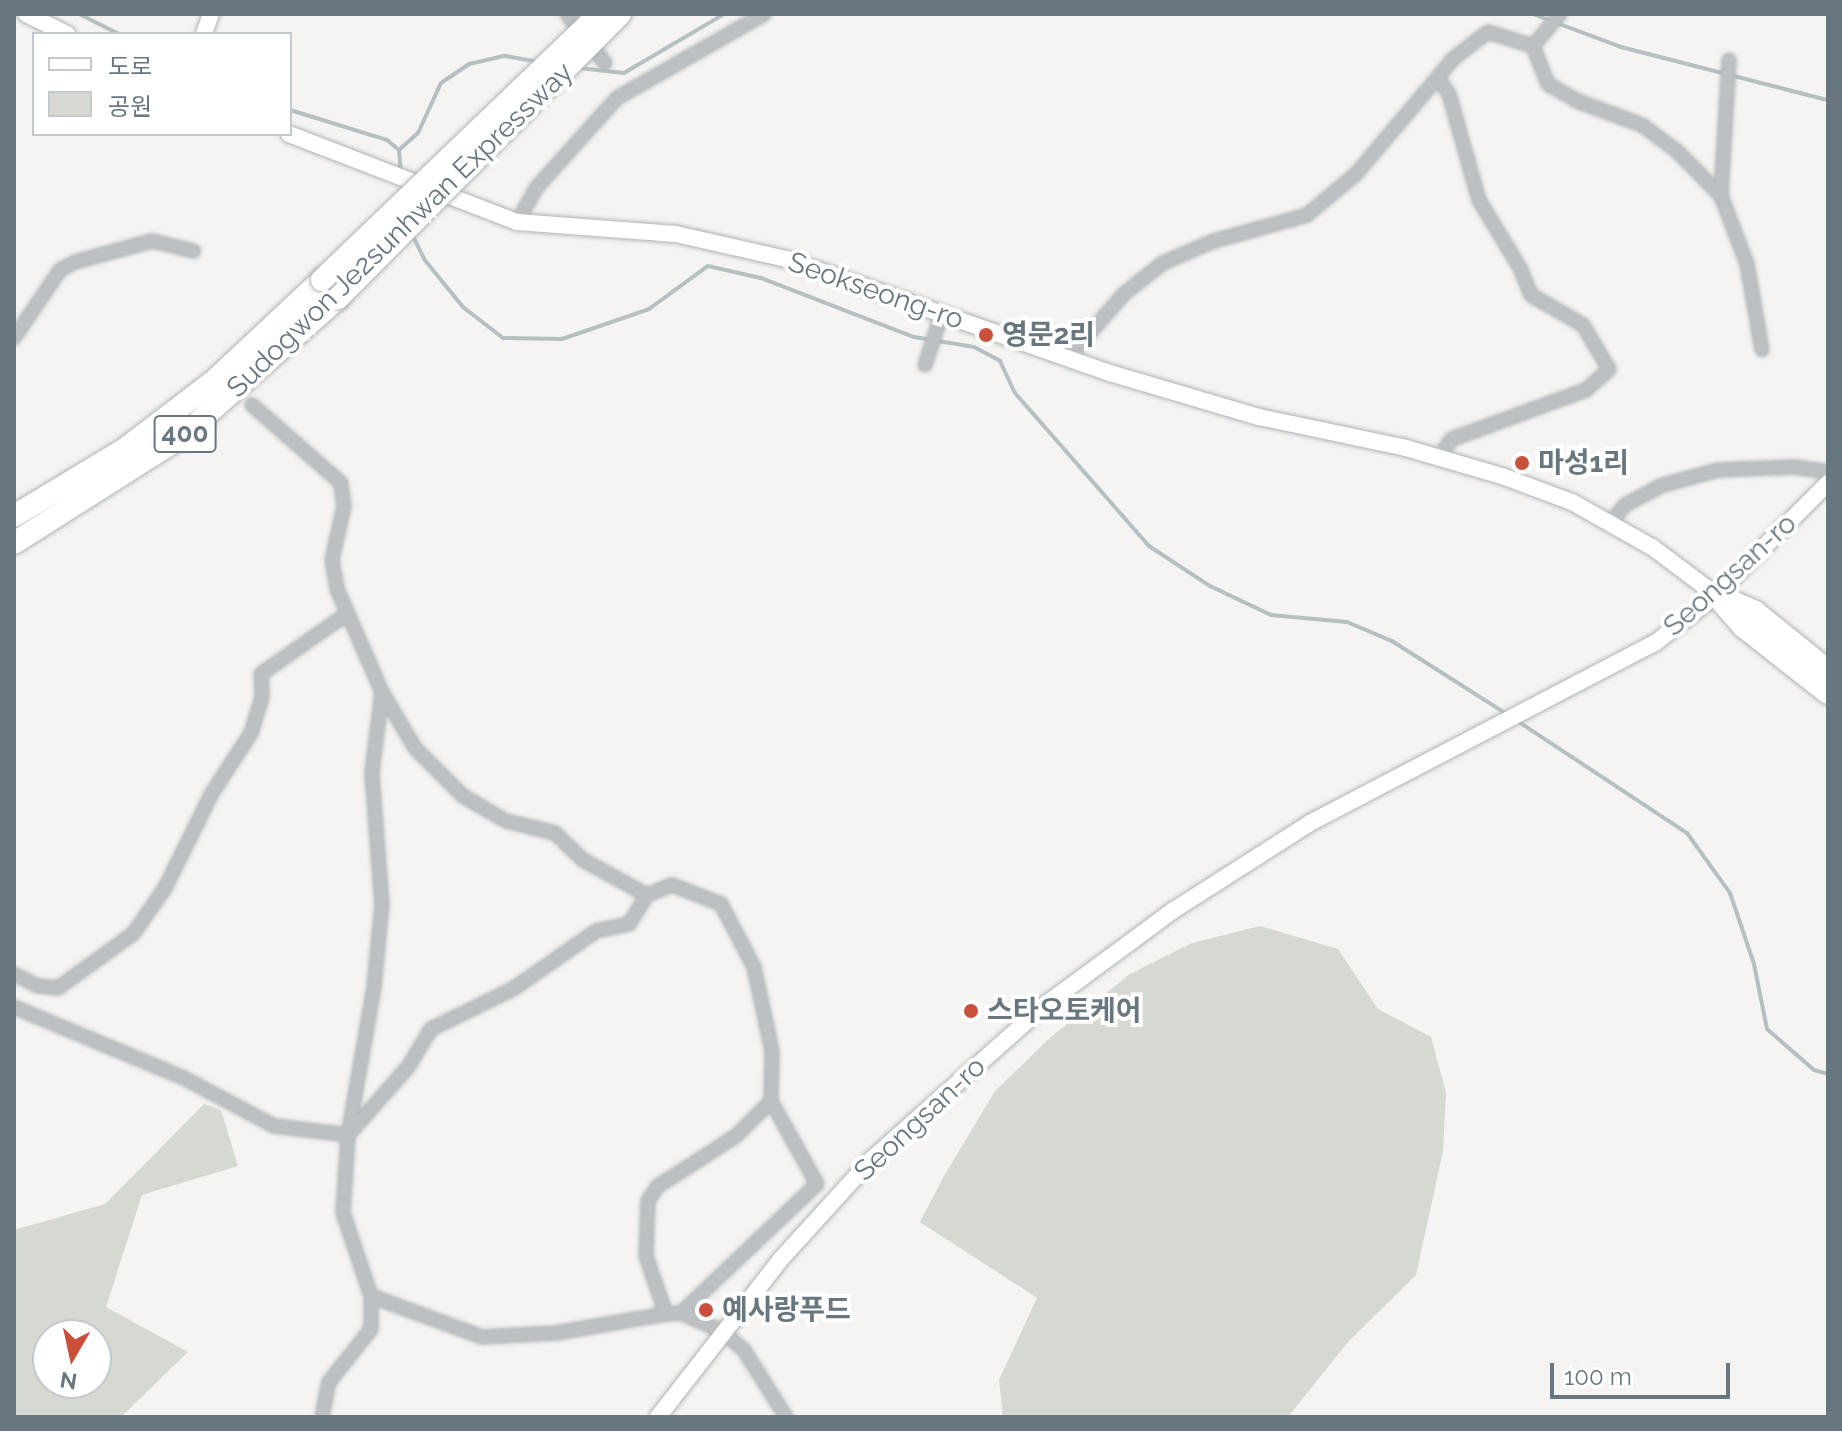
<!DOCTYPE html>
<html>
<head>
<meta charset="utf-8">
<style>
	body { margin:0 }
	#map { position:relative; width:1842px; height:1431px; overflow:hidden; background:#f5f4f2; font-family:Raleway,"Noto Sans KR",sans-serif }
	div>[style] { position:absolute }
	.green>* { inset:0; background:#d5d9d1 }
	.stream>* { height:4px; margin:-2px; padding:0 2px; transform-origin:2px; border-radius:2px; background:#b5c0c3 }
	.roads { filter:drop-shadow(0 0 2px #afb4b7) drop-shadow(0 0 2px #afb4b7) }
	.street>* { height:12px; margin:-6px; padding:0 6px; transform-origin:6px; border-radius:6px; background:#bcc0c3 }
	.secondary>* { height:16px; margin:-8px; padding:0 8px; transform-origin:8px; border-radius:8px; background:#fff }
	.highway>* { height:22px; margin:-11px; padding:0 11px; transform-origin:11px; border-radius:11px; background:#fff }
	.bridges { filter:drop-shadow(0 0 2px #b0b4b6) drop-shadow(0 0 2px #b0b4b6) }
	.highway-bridge>* { height:22px; margin:-11px; padding:0 11px; transform-origin:11px; border-radius:11px; background:#fff }
	.dots>* { width:22px; height:22px; translate:-50% -50%; box-sizing:border-box; border:4px solid #fff; border-radius:50% }
	span { translate:-50% -50%; white-space:nowrap; text-align:center; line-height:1.15; -webkit-text-stroke:8px #fff; paint-order:stroke }
	.shield-label span { padding:2px 6px; background:#fff; border:2px solid; border-radius:6px; -webkit-text-stroke-width:0 }
	.shield-label { font-size:26px; color:#68777f; font-weight:700 }
	.street-label { font-size:28px; color:#68777f }
	.poi-label { font-size:28px; color:#68777f; font-weight:700 }
	.left { translate:0 -50%; text-align:left }
	.frame { position:absolute; inset:0; border:16px solid #68777f; pointer-events:none }
	.legend { position:absolute; left:32px; top:32px; width:260px; height:104px; box-sizing:border-box; background:#fff; border:2px solid #c3c9cc; margin:0; padding:10px 14px; list-style:none; font-size:24px; color:#68777f }
	.legend li { display:flex; align-items:center; gap:16px; height:40px }
	.legend b { width:40px; border:2px solid #c3c9cc }
	.north { position:absolute; left:32px; top:1319px; width:80px; height:80px; box-sizing:border-box; background:#fff; border:2px solid #c3c9cc; border-radius:50%; rotate:189deg; font-size:22px; font-weight:700; line-height:32px; text-align:center; color:#68777f }
	.north::after { content:''; display:block; margin:auto; width:28px; height:36px; background:#cb503b; clip-path:polygon(50% 0,100% 100%,50% 72%,0 100%) }
	.scale { position:absolute; left:1550px; top:1363px; width:180px; height:36px; box-sizing:border-box; border:4px solid #68777f; border-top:0; padding-left:10px; font-size:24px; line-height:28px; white-space:nowrap; color:#68777f; -webkit-text-stroke:6px #fff; paint-order:stroke }
</style>
</head>
<body>
<div id="map">
	<div class="green">
		<div style="clip-path:polygon(1260px 926px,1338px 949px,1378px 1009px,1431px 1037px,1446px 1093px,1443px 1151px,1416px 1275px,1348px 1342px,1288px 1417px,1003px 1417px,999px 1380px,1037px 1298px,920px 1222px,944px 1176px,995px 1091px,1052px 1036px,1130px 974px,1192px 943px)"></div>
		<div style="clip-path:polygon(evenodd,204px 1104px,221px 1110px,238px 1166px,142px 1195px,106px 1307px,188px 1352px,121px 1417px,14px 1417px,14px 1230px,105px 1204px,204px 1104px,48px 1335px,96px 1335px,96px 1383px,48px 1383px,48px 1335px)"></div>
	</div>
	<div class="stream">
		<div style="left:79px;top:14px;width:45px;rotate:26.6deg"></div>
		<div style="left:1533px;top:14px;width:17px;rotate:21deg"></div>
		<div style="left:1557px;top:23px;width:68px;rotate:20.6deg"></div>
		<div style="left:1621px;top:47px;width:214px;rotate:14.4deg"></div>
		<div style="left:579px;top:68px;width:45px;rotate:6.3deg"></div>
		<div style="left:624px;top:73px;width:116px;rotate:-30.5deg"></div>
		<div style="left:290px;top:110px;width:102px;rotate:17.2deg"></div>
		<div style="left:387px;top:140px;width:16px;rotate:40deg"></div>
		<div style="left:399px;top:150px;width:21px;rotate:85deg"></div>
		<div style="left:399px;top:150px;width:25px;rotate:-42deg"></div>
		<div style="left:418px;top:133px;width:55px;rotate:-65.3deg"></div>
		<div style="left:441px;top:83px;width:34px;rotate:-34deg"></div>
		<div style="left:469px;top:64px;width:37px;rotate:-13deg"></div>
		<div style="left:505px;top:56px;width:35px;rotate:10deg"></div>
		<div style="left:412px;top:234px;width:28px;rotate:64deg"></div>
		<div style="left:424px;top:259px;width:62px;rotate:50.9deg"></div>
		<div style="left:463px;top:307px;width:51px;rotate:37.8deg"></div>
		<div style="left:503px;top:338px;width:59px;rotate:1deg"></div>
		<div style="left:562px;top:339px;width:92px;rotate:-19deg"></div>
		<div style="left:649px;top:309px;width:73px;rotate:-36.1deg"></div>
		<div style="left:708px;top:266px;width:54px;rotate:12.8deg"></div>
		<div style="left:761px;top:278px;width:164px;rotate:21.1deg"></div>
		<div style="left:914px;top:337px;width:61px;rotate:9.5deg"></div>
		<div style="left:974px;top:347px;width:30px;rotate:28deg"></div>
		<div style="left:1000px;top:361px;width:35px;rotate:65deg"></div>
		<div style="left:1015px;top:393px;width:203px;rotate:48.8deg"></div>
		<div style="left:1149px;top:546px;width:73px;rotate:33.3deg"></div>
		<div style="left:1210px;top:586px;width:68px;rotate:25.4deg"></div>
		<div style="left:1271px;top:615px;width:76px;rotate:5.3deg"></div>
		<div style="left:1347px;top:622px;width:49px;rotate:22.9deg"></div>
		<div style="left:1392px;top:641px;width:138px;rotate:32.5deg"></div>
		<div style="left:1516px;top:720px;width:205px;rotate:33.5deg"></div>
		<div style="left:1687px;top:833px;width:74px;rotate:54.4deg"></div>
		<div style="left:1730px;top:893px;width:75px;rotate:71.3deg"></div>
		<div style="left:1754px;top:964px;width:66px;rotate:78.7deg"></div>
		<div style="left:1767px;top:1029px;width:62px;rotate:41.1deg"></div>
		<div style="left:1814px;top:1070px;width:15px;rotate:16deg"></div>
	</div>
	<div class="roads">
		<div class="street">
			<div style="left:567px;top:14px;width:62px;rotate:52.2deg"></div>
			<div style="left:1533px;top:46px;width:42px;rotate:-49.8deg"></div>
			<div style="left:1729px;top:60px;width:136px;rotate:93.4deg"></div>
			<div style="left:1721px;top:196px;width:73px;rotate:69.1deg"></div>
			<div style="left:1747px;top:264px;width:87px;rotate:80.1deg"></div>
			<div style="left:517px;top:222px;width:40px;rotate:-60.3deg"></div>
			<div style="left:537px;top:187px;width:120px;rotate:-48deg"></div>
			<div style="left:617px;top:98px;width:169px;rotate:-29.7deg"></div>
			<div style="left:14px;top:338px;width:82px;rotate:-55.9deg"></div>
			<div style="left:60px;top:270px;width:17px;rotate:-28deg"></div>
			<div style="left:75px;top:262px;width:80px;rotate:-15.3deg"></div>
			<div style="left:152px;top:241px;width:43px;rotate:13.4deg"></div>
			<div style="left:1068px;top:358px;width:86px;rotate:-48.8deg"></div>
			<div style="left:1125px;top:293px;width:48px;rotate:-38.3deg"></div>
			<div style="left:1163px;top:263px;width:56px;rotate:-23.3deg"></div>
			<div style="left:1214px;top:241px;width:97px;rotate:-15.6deg"></div>
			<div style="left:1307px;top:215px;width:64px;rotate:-39.9deg"></div>
			<div style="left:1356px;top:174px;width:152px;rotate:-49.8deg"></div>
			<div style="left:1454px;top:58px;width:43px;rotate:-37.4deg"></div>
			<div style="left:1488px;top:32px;width:47px;rotate:17.3deg"></div>
			<div style="left:1533px;top:46px;width:41px;rotate:68.5deg"></div>
			<div style="left:1548px;top:84px;width:34px;rotate:30deg"></div>
			<div style="left:1577px;top:101px;width:69px;rotate:20.3deg"></div>
			<div style="left:1642px;top:125px;width:45px;rotate:36.9deg"></div>
			<div style="left:1678px;top:152px;width:62px;rotate:45.7deg"></div>
			<div style="left:925px;top:365px;width:55px;rotate:-71.9deg"></div>
			<div style="left:252px;top:405px;width:118px;rotate:41.2deg"></div>
			<div style="left:341px;top:483px;width:23px;rotate:83deg"></div>
			<div style="left:344px;top:506px;width:55px;rotate:102.5deg"></div>
			<div style="left:332px;top:560px;width:29px;rotate:80deg"></div>
			<div style="left:337px;top:589px;width:112px;rotate:66.4deg"></div>
			<div style="left:382px;top:692px;width:65px;rotate:59.5deg"></div>
			<div style="left:415px;top:748px;width:68px;rotate:45deg"></div>
			<div style="left:463px;top:796px;width:50px;rotate:30.2deg"></div>
			<div style="left:506px;top:821px;width:50px;rotate:13.8deg"></div>
			<div style="left:555px;top:833px;width:39px;rotate:44deg"></div>
			<div style="left:583px;top:860px;width:73px;rotate:28.7deg"></div>
			<div style="left:1438px;top:458px;width:24px;rotate:-54deg"></div>
			<div style="left:1452px;top:439px;width:143px;rotate:-20.1deg"></div>
			<div style="left:1586px;top:390px;width:31px;rotate:-42deg"></div>
			<div style="left:1609px;top:369px;width:51px;rotate:-120.6deg"></div>
			<div style="left:1583px;top:325px;width:60px;rotate:-150deg"></div>
			<div style="left:1531px;top:295px;width:29px;rotate:-112deg"></div>
			<div style="left:1520px;top:268px;width:79px;rotate:-121.1deg"></div>
			<div style="left:1479px;top:200px;width:110px;rotate:-105.8deg"></div>
			<div style="left:1449px;top:94px;width:18px;rotate:-124deg"></div>
			<div style="left:1610px;top:523px;width:23px;rotate:-50deg"></div>
			<div style="left:1625px;top:505px;width:40px;rotate:-28deg"></div>
			<div style="left:1660px;top:486px;width:60px;rotate:-15.4deg"></div>
			<div style="left:1718px;top:470px;width:76px;rotate:-2.3deg"></div>
			<div style="left:1794px;top:467px;width:34px;rotate:8deg"></div>
			<div style="left:14px;top:974px;width:27px;rotate:27deg"></div>
			<div style="left:38px;top:986px;width:20px;rotate:6deg"></div>
			<div style="left:58px;top:988px;width:92px;rotate:-35.8deg"></div>
			<div style="left:133px;top:934px;width:56px;rotate:-55.2deg"></div>
			<div style="left:165px;top:888px;width:106px;rotate:-63.7deg"></div>
			<div style="left:212px;top:793px;width:72px;rotate:-57deg"></div>
			<div style="left:251px;top:733px;width:38px;rotate:-73deg"></div>
			<div style="left:262px;top:697px;width:23px;rotate:-92deg"></div>
			<div style="left:261px;top:674px;width:106px;rotate:-35deg"></div>
			<div style="left:14px;top:1007px;width:184px;rotate:22.7deg"></div>
			<div style="left:184px;top:1078px;width:102px;rotate:28.1deg"></div>
			<div style="left:274px;top:1126px;width:75px;rotate:6.9deg"></div>
			<div style="left:348px;top:1135px;width:150px;rotate:-80deg"></div>
			<div style="left:374px;top:987px;width:83px;rotate:-84.5deg"></div>
			<div style="left:382px;top:904px;width:131px;rotate:-94.4deg"></div>
			<div style="left:372px;top:773px;width:82px;rotate:-83deg"></div>
			<div style="left:371px;top:1296px;width:118px;rotate:20.3deg"></div>
			<div style="left:482px;top:1337px;width:74px;rotate:-3.1deg"></div>
			<div style="left:556px;top:1333px;width:112px;rotate:-9.8deg"></div>
			<div style="left:681px;top:1313px;width:187px;rotate:-43.5deg"></div>
			<div style="left:817px;top:1184px;width:95px;rotate:-119deg"></div>
			<div style="left:725px;top:1334px;width:25px;rotate:40deg"></div>
			<div style="left:744px;top:1350px;width:79px;rotate:57.9deg"></div>
			<div style="left:322px;top:1417px;width:36px;rotate:-79deg"></div>
			<div style="left:329px;top:1382px;width:68px;rotate:-51.6deg"></div>
			<div style="left:371px;top:1329px;width:33px;rotate:-90deg"></div>
			<div style="left:371px;top:1296px;width:88px;rotate:-108.6deg"></div>
			<div style="left:343px;top:1213px;width:78px;rotate:-86.3deg"></div>
			<div style="left:348px;top:1135px;width:91px;rotate:-48.6deg"></div>
			<div style="left:408px;top:1067px;width:44px;rotate:-58.8deg"></div>
			<div style="left:431px;top:1029px;width:91px;rotate:-26deg"></div>
			<div style="left:513px;top:989px;width:101px;rotate:-34.9deg"></div>
			<div style="left:596px;top:931px;width:34px;rotate:-12deg"></div>
			<div style="left:629px;top:924px;width:34px;rotate:-58deg"></div>
			<div style="left:647px;top:895px;width:27px;rotate:-22deg"></div>
			<div style="left:672px;top:885px;width:53px;rotate:21.2deg"></div>
			<div style="left:721px;top:904px;width:71px;rotate:62.4deg"></div>
			<div style="left:754px;top:967px;width:86px;rotate:77.9deg"></div>
			<div style="left:772px;top:1051px;width:50px;rotate:91.1deg"></div>
			<div style="left:771px;top:1101px;width:49px;rotate:135deg"></div>
			<div style="left:736px;top:1136px;width:93px;rotate:147.3deg"></div>
			<div style="left:658px;top:1186px;width:18px;rotate:124deg"></div>
			<div style="left:648px;top:1201px;width:55px;rotate:92.1deg"></div>
			<div style="left:646px;top:1256px;width:61px;rotate:71deg"></div>
			<div style="left:666px;top:1314px;width:15px;rotate:-4deg"></div>
			<div style="left:681px;top:1313px;width:49px;rotate:24deg"></div>
		</div>
		<div class="secondary">
			<div style="left:26px;top:14px;width:46px;rotate:26deg"></div>
			<div style="left:204px;top:34px;width:21px;rotate:-71deg"></div>
			<div style="left:289px;top:134px;width:244px;rotate:21.1deg"></div>
			<div style="left:517px;top:222px;width:159px;rotate:4.3deg"></div>
			<div style="left:676px;top:234px;width:113px;rotate:12.8deg"></div>
			<div style="left:786px;top:259px;width:343px;rotate:19.4deg"></div>
			<div style="left:1110px;top:373px;width:155px;rotate:16.5deg"></div>
			<div style="left:1259px;top:417px;width:150px;rotate:11.9deg"></div>
			<div style="left:1406px;top:448px;width:100px;rotate:16.3deg"></div>
			<div style="left:1502px;top:476px;width:75px;rotate:20.4deg"></div>
			<div style="left:1572px;top:502px;width:92px;rotate:29.4deg"></div>
			<div style="left:1652px;top:547px;width:80px;rotate:36.9deg"></div>
			<div style="left:658px;top:1417px;width:200px;rotate:-52.1deg"></div>
			<div style="left:781px;top:1259px;width:134px;rotate:-47.7deg"></div>
			<div style="left:871px;top:1160px;width:233px;rotate:-41.7deg"></div>
			<div style="left:1045px;top:1005px;width:160px;rotate:-36.4deg"></div>
			<div style="left:1174px;top:910px;width:161px;rotate:-32.6deg"></div>
			<div style="left:1310px;top:823px;width:389px;rotate:-27.6deg"></div>
			<div style="left:1655px;top:643px;width:78px;rotate:-38.2deg"></div>
			<div style="left:1716px;top:595px;width:158px;rotate:-45deg"></div>
		</div>
		<div class="highway">
			<div style="left:14px;top:516px;width:130px;rotate:-31.1deg"></div>
			<div style="left:125px;top:449px;width:112px;rotate:-37.4deg"></div>
			<div style="left:214px;top:381px;width:148px;rotate:-43.1deg"></div>
			<div style="left:14px;top:543px;width:198px;rotate:-32.4deg"></div>
			<div style="left:181px;top:437px;width:210px;rotate:-41.5deg"></div>
			<div style="left:1716px;top:595px;width:41px;rotate:48.9deg"></div>
			<div style="left:1743px;top:626px;width:108px;rotate:38.2deg"></div>
			<div style="left:1725px;top:599px;width:33px;rotate:23deg"></div>
			<div style="left:1755px;top:612px;width:94px;rotate:38.9deg"></div>
		</div>
	</div>
	<div class="bridges">
		<div class="highway-bridge">
			<div style="left:322px;top:280px;width:384px;rotate:-43.8deg"></div>
			<div style="left:338px;top:298px;width:400px;rotate:-45.2deg"></div>
		</div>
	</div>
	<div class="dots">
		<div style="left:986px;top:335px;background:#cb503b"></div>
		<div style="left:1522px;top:463px;background:#cb503b"></div>
		<div style="left:971px;top:1011px;background:#cb503b"></div>
		<div style="left:706px;top:1310px;background:#cb503b"></div>
	</div>
	<div class="shield-label">
		<span style="left:185px;top:434px">400</span>
	</div>
	<div class="street-label">
		<span style="left:400px;top:230px;rotate:-44deg">Sudogwon Je2sunhwan Expressway</span>
		<span style="left:876px;top:291px;rotate:19deg">Seokseong-ro</span>
		<span style="left:1730px;top:575px;rotate:-42deg">Seongsan-ro</span>
		<span style="left:920px;top:1119px;rotate:-43deg">Seongsan-ro</span>
	</div>
	<div class="poi-label">
		<span class="left" style="left:1002px;top:335px">영문2리</span>
		<span class="left" style="left:1538px;top:463px">마성1리</span>
		<span class="left" style="left:987px;top:1011px">스타오토케어</span>
		<span class="left" style="left:722px;top:1310px">예사랑푸드</span>
	</div>
	<div class="frame"></div>
	<ul class="legend">
	<li><b style="height:10px;background:#fff"></b>도로</li>
	<li><b style="height:22px;background:#d5d9d1"></b>공원</li>
	</ul>
	<div class="north">N</div>
	<div class="scale">100 m</div>
</div>
</body>
</html>
